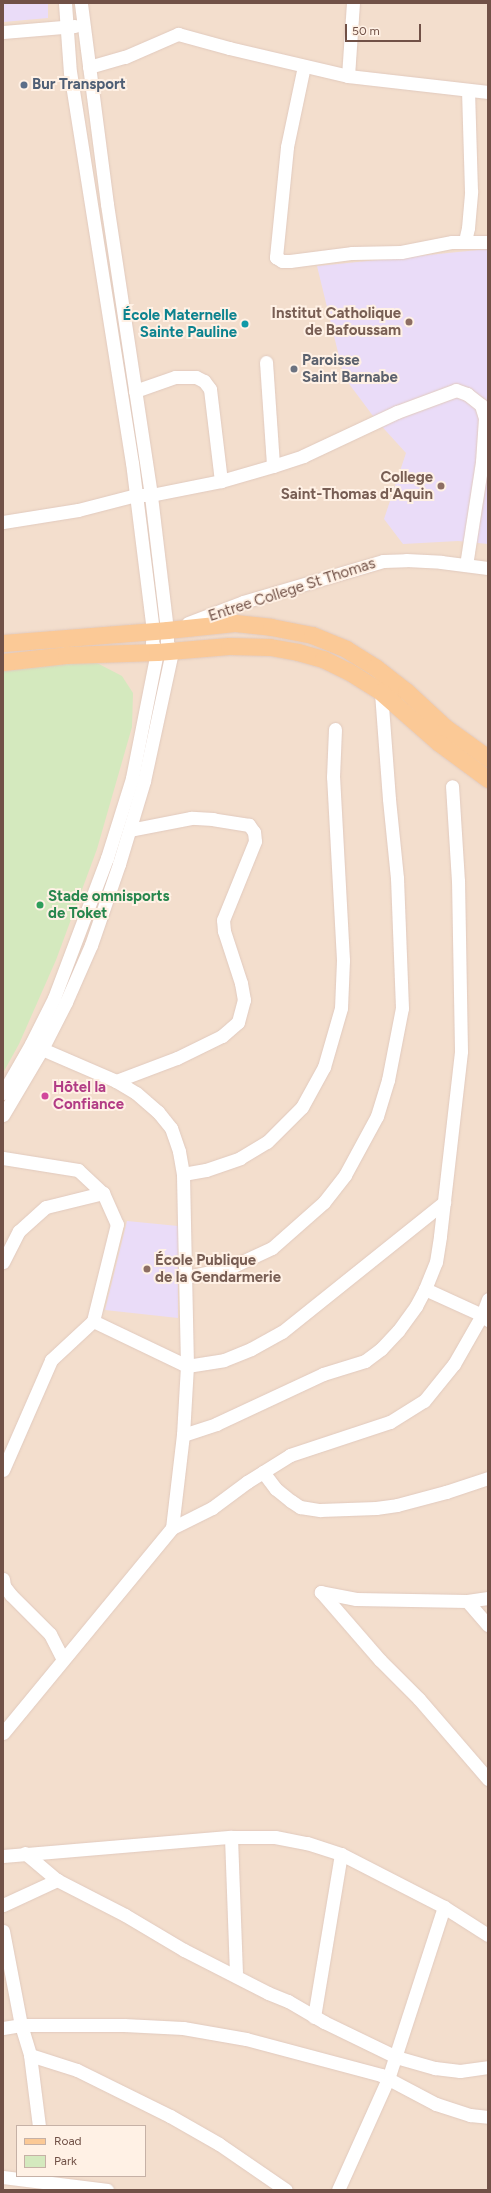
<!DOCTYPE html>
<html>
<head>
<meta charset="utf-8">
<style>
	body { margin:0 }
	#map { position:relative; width:491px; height:2193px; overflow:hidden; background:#fceddf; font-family:Figtree,sans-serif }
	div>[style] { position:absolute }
	.residential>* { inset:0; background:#f3decd }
	.education>* { inset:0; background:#eadcf8 }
	.green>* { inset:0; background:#d4e9be }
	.roads { filter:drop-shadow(0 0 1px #e1cabe) drop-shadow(0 0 1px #e1cabe) }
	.minor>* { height:13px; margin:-6.5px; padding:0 6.5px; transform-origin:6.5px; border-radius:6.5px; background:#fff }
	.major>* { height:17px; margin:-8.5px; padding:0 8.5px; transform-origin:8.5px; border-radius:8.5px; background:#fbc996 }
	.dots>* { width:11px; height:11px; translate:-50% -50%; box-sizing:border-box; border:2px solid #fff1e5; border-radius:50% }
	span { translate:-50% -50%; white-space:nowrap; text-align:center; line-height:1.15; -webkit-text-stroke:4px #fff1e5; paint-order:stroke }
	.service-label { font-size:15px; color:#4e5e75; font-weight:700 }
	.left { translate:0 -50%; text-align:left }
	.education-label { font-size:15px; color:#785e54; font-weight:700 }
	.right { translate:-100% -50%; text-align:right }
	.culture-label { font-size:15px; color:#0d838f; font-weight:700 }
	.worship-label { font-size:15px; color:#5b616d; font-weight:700 }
	.street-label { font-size:15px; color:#715147 }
	.leisure-label { font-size:15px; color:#27864d; font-weight:700 }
	.hotel-label { font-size:15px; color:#b23c85; font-weight:700 }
	.frame { position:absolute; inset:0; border:4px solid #715147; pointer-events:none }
	.legend { position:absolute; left:16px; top:2125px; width:130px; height:52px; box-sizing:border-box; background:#fff1e5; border:1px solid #c6b1a6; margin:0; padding:5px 7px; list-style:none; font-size:12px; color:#715147 }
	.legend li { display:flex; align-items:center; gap:8px; height:20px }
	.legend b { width:20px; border:1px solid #c6b1a6 }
	.scale { position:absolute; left:345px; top:24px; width:76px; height:18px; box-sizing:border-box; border:2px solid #715147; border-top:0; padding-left:5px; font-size:12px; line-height:14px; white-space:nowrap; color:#715147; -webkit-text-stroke:3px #fff1e5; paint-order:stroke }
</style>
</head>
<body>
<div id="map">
	<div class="residential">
		<div style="clip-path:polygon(evenodd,3px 3px,488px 3px,488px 2190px,3px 2190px,3px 3px,17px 2126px,145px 2126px,145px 2176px,17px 2176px,17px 2126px)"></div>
	</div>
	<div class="education">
		<div style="clip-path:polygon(3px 3px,48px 3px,48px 18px,3px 22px)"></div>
		<div style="clip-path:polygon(488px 249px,488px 544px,458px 541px,403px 544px,384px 519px,406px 453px,376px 420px,344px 377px,317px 266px)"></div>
		<div style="clip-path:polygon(127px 1221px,178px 1226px,178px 1318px,105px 1310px)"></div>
	</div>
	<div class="green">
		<div style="clip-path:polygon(95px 662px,122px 676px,133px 693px,132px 727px,97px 849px,56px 960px,19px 1044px,3px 1073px,3px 671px,58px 664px)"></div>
	</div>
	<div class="roads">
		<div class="minor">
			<div style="left:3px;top:32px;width:72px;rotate:-4.8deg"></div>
			<div style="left:304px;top:66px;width:83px;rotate:101.9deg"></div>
			<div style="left:287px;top:147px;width:111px;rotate:95.7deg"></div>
			<div style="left:276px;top:257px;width:7px;rotate:34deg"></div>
			<div style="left:282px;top:261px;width:8px"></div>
			<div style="left:290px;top:261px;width:63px;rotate:-7.4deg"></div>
			<div style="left:352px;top:253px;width:49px;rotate:-1.2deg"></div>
			<div style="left:401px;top:252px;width:52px;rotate:-11.1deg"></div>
			<div style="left:452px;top:242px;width:36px"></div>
			<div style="left:89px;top:67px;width:37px;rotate:-16deg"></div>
			<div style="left:125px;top:57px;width:58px;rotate:-23.5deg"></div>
			<div style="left:178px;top:34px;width:53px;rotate:15.4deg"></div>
			<div style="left:229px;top:48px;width:122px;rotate:13.2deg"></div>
			<div style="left:348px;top:76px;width:141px;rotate:6.5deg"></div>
			<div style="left:348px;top:76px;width:73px;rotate:-86.1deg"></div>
			<div style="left:465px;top:241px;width:13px;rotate:-77deg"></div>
			<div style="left:468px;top:228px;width:37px;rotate:-85deg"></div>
			<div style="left:471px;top:191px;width:101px;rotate:-91.7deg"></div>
			<div style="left:266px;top:362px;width:104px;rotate:86.1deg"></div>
			<div style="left:135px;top:391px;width:42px;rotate:-19.3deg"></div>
			<div style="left:175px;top:377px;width:21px"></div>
			<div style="left:196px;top:377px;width:9px;rotate:27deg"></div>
			<div style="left:204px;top:381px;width:10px;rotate:53deg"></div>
			<div style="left:210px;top:389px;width:93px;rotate:83.2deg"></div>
			<div style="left:3px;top:522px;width:76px;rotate:-9.1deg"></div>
			<div style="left:78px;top:510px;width:60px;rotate:-14.5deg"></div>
			<div style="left:136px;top:495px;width:15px"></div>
			<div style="left:151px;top:495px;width:71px;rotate:-11.3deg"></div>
			<div style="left:221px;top:481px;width:54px;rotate:-16.1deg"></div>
			<div style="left:273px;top:466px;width:32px;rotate:-18deg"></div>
			<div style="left:303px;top:456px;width:104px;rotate:-25.1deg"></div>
			<div style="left:397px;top:412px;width:63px;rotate:-20.4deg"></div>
			<div style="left:456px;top:390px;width:12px;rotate:20deg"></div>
			<div style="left:467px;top:394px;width:18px;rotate:38deg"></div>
			<div style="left:481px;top:405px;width:14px;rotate:73deg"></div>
			<div style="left:485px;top:418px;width:44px;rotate:93.9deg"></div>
			<div style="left:482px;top:462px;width:104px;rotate:98.8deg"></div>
			<div style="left:188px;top:623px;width:59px;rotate:-20.9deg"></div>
			<div style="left:243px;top:602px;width:146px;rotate:-16.3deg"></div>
			<div style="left:383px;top:561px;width:23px;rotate:-2deg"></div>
			<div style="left:406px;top:560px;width:35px;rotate:3deg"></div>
			<div style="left:441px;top:562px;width:47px;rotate:7.3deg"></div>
			<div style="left:116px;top:1081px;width:65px;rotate:-20.7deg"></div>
			<div style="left:177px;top:1058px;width:50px;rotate:-26.1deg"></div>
			<div style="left:222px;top:1036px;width:21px;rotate:-41deg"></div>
			<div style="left:238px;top:1022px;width:23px;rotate:-75deg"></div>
			<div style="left:244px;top:1000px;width:17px;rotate:-100deg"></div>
			<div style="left:241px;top:983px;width:55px;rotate:-108.1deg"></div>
			<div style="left:224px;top:931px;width:11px;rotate:-95deg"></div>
			<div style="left:223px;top:920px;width:85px;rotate:-67.9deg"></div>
			<div style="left:255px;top:841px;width:9px;rotate:-96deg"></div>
			<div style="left:254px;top:832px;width:9px;rotate:-126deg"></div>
			<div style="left:249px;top:825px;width:36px;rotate:-171deg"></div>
			<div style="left:213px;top:819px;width:22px;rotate:-177deg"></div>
			<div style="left:191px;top:818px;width:62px;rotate:168.9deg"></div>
			<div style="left:3px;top:1093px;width:56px;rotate:-60.3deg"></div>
			<div style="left:31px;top:1044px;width:51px;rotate:-63.4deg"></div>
			<div style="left:54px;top:998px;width:150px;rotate:-69.3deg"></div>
			<div style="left:107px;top:858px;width:84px;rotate:-72.6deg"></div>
			<div style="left:132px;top:778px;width:128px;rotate:-78.8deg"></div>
			<div style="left:157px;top:652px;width:10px;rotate:-119deg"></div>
			<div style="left:152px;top:643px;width:12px;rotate:-85deg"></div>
			<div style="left:153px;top:631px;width:169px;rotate:-97.1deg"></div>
			<div style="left:132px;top:463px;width:395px;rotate:-99deg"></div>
			<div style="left:70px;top:73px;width:70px;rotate:-94.1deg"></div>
			<div style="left:3px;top:1115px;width:77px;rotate:-59.4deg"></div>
			<div style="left:42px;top:1049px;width:53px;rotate:-62.9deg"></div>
			<div style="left:66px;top:1002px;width:62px;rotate:-66.3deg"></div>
			<div style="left:91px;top:945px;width:86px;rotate:-70.9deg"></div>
			<div style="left:119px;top:864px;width:87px;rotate:-73.2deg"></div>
			<div style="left:144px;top:781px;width:133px;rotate:-77.8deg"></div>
			<div style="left:172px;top:651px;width:9px;rotate:-122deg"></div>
			<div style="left:167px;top:643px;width:13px;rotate:-90deg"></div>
			<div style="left:167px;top:630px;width:136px;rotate:-96.8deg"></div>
			<div style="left:151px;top:495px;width:294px;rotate:-98.6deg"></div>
			<div style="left:107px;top:204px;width:203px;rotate:-97.4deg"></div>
			<div style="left:3px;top:1158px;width:76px;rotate:9.1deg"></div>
			<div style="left:78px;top:1170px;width:34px;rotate:43deg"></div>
			<div style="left:103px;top:1193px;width:34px;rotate:66deg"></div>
			<div style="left:117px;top:1224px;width:100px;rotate:103.9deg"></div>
			<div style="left:93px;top:1321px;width:104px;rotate:25.6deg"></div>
			<div style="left:187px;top:1366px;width:37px;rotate:-9deg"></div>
			<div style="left:224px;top:1360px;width:29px;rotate:-22deg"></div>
			<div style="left:251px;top:1349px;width:35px;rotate:-29deg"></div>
			<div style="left:282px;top:1332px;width:208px;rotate:-38.7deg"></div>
			<div style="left:183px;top:1174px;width:23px;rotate:-10deg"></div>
			<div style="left:206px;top:1170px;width:36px;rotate:-19deg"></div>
			<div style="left:240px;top:1158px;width:31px;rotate:-31deg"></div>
			<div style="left:267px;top:1142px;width:49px;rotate:-45deg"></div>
			<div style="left:302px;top:1107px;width:46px;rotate:-61.2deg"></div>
			<div style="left:324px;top:1067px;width:61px;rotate:-73.9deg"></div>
			<div style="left:341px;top:1008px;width:48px;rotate:-87.6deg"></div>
			<div style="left:343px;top:960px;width:183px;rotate:-93.1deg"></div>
			<div style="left:333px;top:777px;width:48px;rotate:-87.6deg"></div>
			<div style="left:3px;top:1262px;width:35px;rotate:-63deg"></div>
			<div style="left:19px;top:1231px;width:36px;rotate:-42deg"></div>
			<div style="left:46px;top:1207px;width:59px;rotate:-13.8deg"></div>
			<div style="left:186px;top:1277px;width:44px;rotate:-11.8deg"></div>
			<div style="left:229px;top:1268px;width:47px;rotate:-24.9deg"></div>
			<div style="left:272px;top:1248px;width:69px;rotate:-41.5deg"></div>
			<div style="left:324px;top:1202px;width:34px;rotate:-52deg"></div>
			<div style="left:345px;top:1175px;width:67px;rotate:-61.5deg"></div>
			<div style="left:377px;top:1116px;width:38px;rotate:-73deg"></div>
			<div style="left:388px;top:1080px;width:73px;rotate:-79deg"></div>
			<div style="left:402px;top:1008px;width:130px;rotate:-92.2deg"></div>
			<div style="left:397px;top:878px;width:79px;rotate:-95.8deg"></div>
			<div style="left:389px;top:799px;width:107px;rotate:-94.3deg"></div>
			<div style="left:425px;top:1289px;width:63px;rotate:24.5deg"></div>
			<div style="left:482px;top:1315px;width:8px;rotate:40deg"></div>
			<div style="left:183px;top:1435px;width:35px;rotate:-18deg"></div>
			<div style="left:216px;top:1424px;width:118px;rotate:-25deg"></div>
			<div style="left:323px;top:1374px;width:44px;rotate:-17.2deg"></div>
			<div style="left:365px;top:1361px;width:20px;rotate:-37deg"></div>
			<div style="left:381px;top:1349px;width:25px;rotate:-47deg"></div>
			<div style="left:398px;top:1331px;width:31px;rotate:-54deg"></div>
			<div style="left:416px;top:1306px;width:19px;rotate:-62deg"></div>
			<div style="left:425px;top:1289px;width:29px;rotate:-68deg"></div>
			<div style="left:436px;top:1262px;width:26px;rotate:-81deg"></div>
			<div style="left:440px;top:1236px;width:186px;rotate:-83.5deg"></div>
			<div style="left:461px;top:1051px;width:170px;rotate:-91deg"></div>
			<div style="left:458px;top:881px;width:95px;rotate:-93.6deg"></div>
			<div style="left:3px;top:1470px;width:120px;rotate:-66.4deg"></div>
			<div style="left:51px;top:1360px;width:57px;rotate:-42.9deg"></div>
			<div style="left:263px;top:1472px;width:21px;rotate:53deg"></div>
			<div style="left:276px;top:1489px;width:19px;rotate:39deg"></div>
			<div style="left:291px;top:1501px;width:11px;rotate:34deg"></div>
			<div style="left:300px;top:1507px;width:20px;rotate:9deg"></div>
			<div style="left:320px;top:1510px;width:56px;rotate:-2deg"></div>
			<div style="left:376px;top:1508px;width:21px;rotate:-8deg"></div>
			<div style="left:397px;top:1505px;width:51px;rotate:-14.9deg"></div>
			<div style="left:446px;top:1492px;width:44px;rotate:-18.4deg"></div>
			<div style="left:172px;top:1528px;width:45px;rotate:-26.6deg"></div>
			<div style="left:212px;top:1508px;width:44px;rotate:-36.6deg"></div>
			<div style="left:247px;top:1482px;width:51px;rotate:-32.1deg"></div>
			<div style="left:290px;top:1455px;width:105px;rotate:-18.3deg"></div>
			<div style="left:390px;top:1422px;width:40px;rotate:-32deg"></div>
			<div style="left:424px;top:1401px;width:48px;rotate:-51deg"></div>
			<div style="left:454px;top:1364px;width:56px;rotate:-60.3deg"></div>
			<div style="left:482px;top:1315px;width:17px;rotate:-69deg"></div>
			<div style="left:3px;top:1579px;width:7px;rotate:82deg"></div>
			<div style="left:4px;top:1586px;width:11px;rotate:52deg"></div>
			<div style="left:11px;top:1595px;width:55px;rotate:45deg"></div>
			<div style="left:50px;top:1634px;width:28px;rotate:63deg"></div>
			<div style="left:488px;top:1598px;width:21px;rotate:172deg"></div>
			<div style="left:467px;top:1601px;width:111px;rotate:-179deg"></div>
			<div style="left:356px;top:1599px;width:36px;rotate:-169deg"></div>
			<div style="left:321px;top:1592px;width:90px;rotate:49.1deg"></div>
			<div style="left:380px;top:1660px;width:55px;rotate:45deg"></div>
			<div style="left:419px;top:1699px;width:106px;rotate:49.2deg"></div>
			<div style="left:467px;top:1601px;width:32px;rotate:49deg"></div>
			<div style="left:3px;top:1733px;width:266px;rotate:-50.5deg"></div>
			<div style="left:172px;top:1528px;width:94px;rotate:-83.3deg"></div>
			<div style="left:183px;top:1435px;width:69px;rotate:-86.7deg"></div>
			<div style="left:187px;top:1366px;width:192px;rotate:-91.2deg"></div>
			<div style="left:183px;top:1174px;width:23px;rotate:-100deg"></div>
			<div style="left:179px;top:1151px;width:24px;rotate:-109deg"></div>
			<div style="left:171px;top:1128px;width:21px;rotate:-129deg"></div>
			<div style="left:158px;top:1112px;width:29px;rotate:-139deg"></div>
			<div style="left:136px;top:1093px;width:23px;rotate:-149deg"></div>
			<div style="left:116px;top:1081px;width:88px;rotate:-156.6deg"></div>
			<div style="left:231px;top:1837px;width:139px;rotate:87.9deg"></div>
			<div style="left:25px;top:1853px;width:42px;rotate:40.2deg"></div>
			<div style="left:57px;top:1880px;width:76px;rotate:27.2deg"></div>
			<div style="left:125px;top:1915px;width:69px;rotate:30.7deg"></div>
			<div style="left:184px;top:1950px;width:94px;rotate:27.1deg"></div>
			<div style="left:268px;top:1993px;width:22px;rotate:22deg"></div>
			<div style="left:288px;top:2001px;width:42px;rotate:30.3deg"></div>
			<div style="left:324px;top:2022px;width:80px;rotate:25.9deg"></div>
			<div style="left:396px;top:2057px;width:41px;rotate:15.8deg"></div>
			<div style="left:435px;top:2068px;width:25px;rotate:7deg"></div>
			<div style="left:460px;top:2071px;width:28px;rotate:-8deg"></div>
			<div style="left:3px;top:1856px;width:229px;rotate:-4.8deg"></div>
			<div style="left:231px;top:1837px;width:44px"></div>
			<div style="left:275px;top:1837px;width:33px;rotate:11deg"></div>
			<div style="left:307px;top:1843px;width:36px;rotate:18deg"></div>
			<div style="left:341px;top:1854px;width:116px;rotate:27.2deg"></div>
			<div style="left:444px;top:1907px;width:52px;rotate:32.5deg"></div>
			<div style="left:3px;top:1905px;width:60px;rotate:-24.8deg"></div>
			<div style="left:3px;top:1931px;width:96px;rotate:79.2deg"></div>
			<div style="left:21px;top:2025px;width:31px;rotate:73deg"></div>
			<div style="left:30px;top:2055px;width:72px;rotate:82.8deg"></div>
			<div style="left:314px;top:2017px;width:165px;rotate:-80.6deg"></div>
			<div style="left:3px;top:2028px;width:18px;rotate:-9deg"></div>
			<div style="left:21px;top:2025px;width:103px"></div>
			<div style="left:124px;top:2025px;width:59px;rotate:2.9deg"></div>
			<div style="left:183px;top:2028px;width:64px;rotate:9.9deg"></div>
			<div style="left:246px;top:2039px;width:140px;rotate:14.9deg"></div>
			<div style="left:381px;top:2075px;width:62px;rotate:27.8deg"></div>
			<div style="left:436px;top:2104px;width:36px;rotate:18deg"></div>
			<div style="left:470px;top:2115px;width:18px;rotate:6deg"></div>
			<div style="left:30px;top:2055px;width:49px;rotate:17.7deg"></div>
			<div style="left:77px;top:2070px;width:104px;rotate:26.3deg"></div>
			<div style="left:170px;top:2116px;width:56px;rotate:29.7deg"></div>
			<div style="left:219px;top:2144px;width:81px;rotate:34.5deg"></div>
			<div style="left:3px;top:2177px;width:105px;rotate:7.1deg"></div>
			<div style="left:338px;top:2190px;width:122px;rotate:-65.8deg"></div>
			<div style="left:388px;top:2079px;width:181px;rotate:-72deg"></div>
		</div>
		<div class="major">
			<div style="left:3px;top:643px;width:165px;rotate:-4.5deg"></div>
			<div style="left:167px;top:630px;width:68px;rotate:-5.9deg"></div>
			<div style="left:235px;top:623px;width:36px;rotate:6deg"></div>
			<div style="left:271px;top:627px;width:42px;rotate:11deg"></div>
			<div style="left:312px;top:635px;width:37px;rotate:22deg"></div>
			<div style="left:346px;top:649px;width:34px;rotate:32deg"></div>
			<div style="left:375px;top:667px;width:39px;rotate:38deg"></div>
			<div style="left:406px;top:691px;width:54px;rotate:42.8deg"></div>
			<div style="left:446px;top:728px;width:52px;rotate:35.5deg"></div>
			<div style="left:3px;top:662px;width:63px;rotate:-6.3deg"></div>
			<div style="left:66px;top:655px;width:91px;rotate:-1.9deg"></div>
			<div style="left:157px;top:652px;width:72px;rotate:-4.8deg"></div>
			<div style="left:229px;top:646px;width:41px;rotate:1.4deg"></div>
			<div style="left:270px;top:647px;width:28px;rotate:10deg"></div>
			<div style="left:298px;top:652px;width:26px;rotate:16deg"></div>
			<div style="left:323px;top:659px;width:28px;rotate:26deg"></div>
			<div style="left:348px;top:671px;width:39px;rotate:32deg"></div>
			<div style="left:381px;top:692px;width:77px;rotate:41.3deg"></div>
			<div style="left:439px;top:743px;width:61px;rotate:36.3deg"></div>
		</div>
	</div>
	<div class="dots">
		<div style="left:24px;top:85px;background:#5c6f8a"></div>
		<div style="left:409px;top:322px;background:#8d6e63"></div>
		<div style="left:245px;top:324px;background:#0f9aa8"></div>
		<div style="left:294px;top:369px;background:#6b7280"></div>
		<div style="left:441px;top:486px;background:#8d6e63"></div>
		<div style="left:40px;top:905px;background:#2e9e5b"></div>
		<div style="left:45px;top:1096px;background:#d1479c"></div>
		<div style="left:147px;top:1269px;background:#8d6e63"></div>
	</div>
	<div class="service-label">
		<span class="left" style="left:32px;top:85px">Bur Transport</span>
	</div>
	<div class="education-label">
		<span class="right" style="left:401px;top:322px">Institut Catholique<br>de Bafoussam</span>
		<span class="right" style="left:433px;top:486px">College<br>Saint-Thomas d'Aquin</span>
		<span class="left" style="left:155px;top:1269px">École Publique<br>de la Gendarmerie</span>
	</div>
	<div class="culture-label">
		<span class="right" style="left:237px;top:324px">École Maternelle<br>Sainte Pauline</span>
	</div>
	<div class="worship-label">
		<span class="left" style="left:302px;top:369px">Paroisse<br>Saint Barnabe</span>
	</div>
	<div class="street-label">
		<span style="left:292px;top:590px;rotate:-18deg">Entree College St Thomas</span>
	</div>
	<div class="leisure-label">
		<span class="left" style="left:48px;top:905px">Stade omnisports<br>de Toket</span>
	</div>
	<div class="hotel-label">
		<span class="left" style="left:53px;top:1096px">Hôtel la<br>Confiance</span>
	</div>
	<div class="frame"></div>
	<ul class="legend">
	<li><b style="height:5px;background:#fbc996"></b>Road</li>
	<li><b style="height:11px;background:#d4e9be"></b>Park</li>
	</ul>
	<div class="scale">50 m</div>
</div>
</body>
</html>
